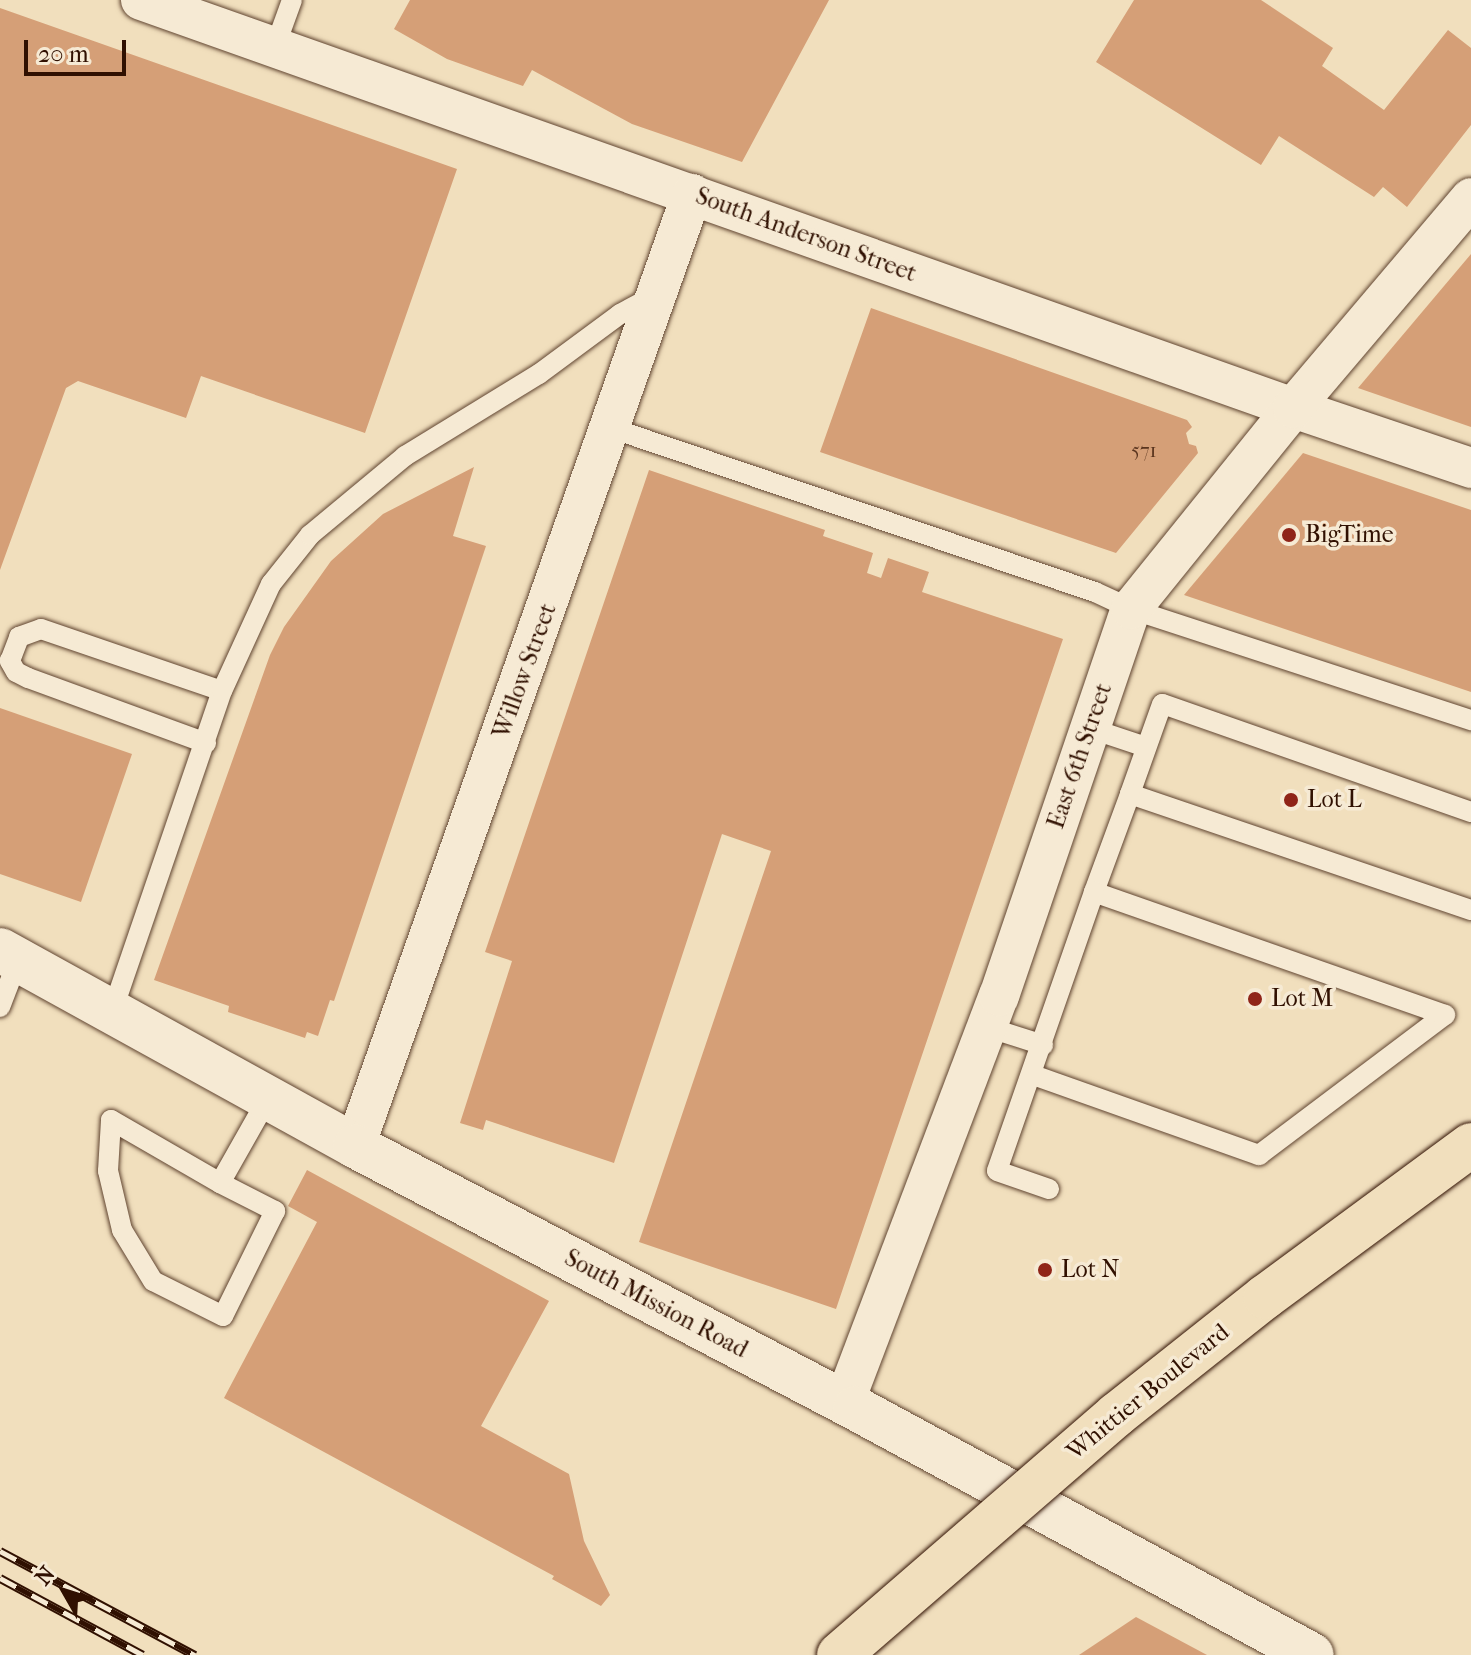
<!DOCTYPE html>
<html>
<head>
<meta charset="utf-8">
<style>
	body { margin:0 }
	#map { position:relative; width:1471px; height:1655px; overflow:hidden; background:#f1dfbd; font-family:"IM FELL French Canon",serif }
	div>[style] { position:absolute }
	.building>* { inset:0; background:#d59f77 }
	.roads { filter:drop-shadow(0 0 2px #604430) drop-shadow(0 0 2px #604430) }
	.service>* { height:20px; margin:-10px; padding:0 10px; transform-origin:10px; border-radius:10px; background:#f6ead4 }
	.minor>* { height:40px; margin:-20px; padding:0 20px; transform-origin:20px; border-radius:20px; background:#f6ead4 }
	.tertiary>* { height:44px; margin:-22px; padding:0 22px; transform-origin:22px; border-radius:22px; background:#f6ead4 }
	.rail>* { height:9px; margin-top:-4.5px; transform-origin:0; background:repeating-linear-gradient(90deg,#f6ead4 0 18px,#301001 0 36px); box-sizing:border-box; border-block:2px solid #301001 }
	.bridges { filter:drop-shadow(0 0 2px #301001) drop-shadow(0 0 2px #301001) }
	.primary-bridge>* { height:44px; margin:-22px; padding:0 22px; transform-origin:22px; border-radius:22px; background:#f1dfbd }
	.dots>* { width:22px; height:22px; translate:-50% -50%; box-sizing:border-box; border:4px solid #f6ead4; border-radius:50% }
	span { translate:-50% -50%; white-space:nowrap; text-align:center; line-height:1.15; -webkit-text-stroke:7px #f6ead4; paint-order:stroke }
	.number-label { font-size:20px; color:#59341e }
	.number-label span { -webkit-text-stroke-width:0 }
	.street-label { font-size:24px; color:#301001 }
	.poi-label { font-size:24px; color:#301001 }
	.left { translate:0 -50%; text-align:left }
	.north { position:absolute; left:24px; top:1551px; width:80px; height:80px; -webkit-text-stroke:6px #f6ead4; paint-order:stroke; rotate:309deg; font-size:22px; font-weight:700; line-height:32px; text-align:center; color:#301001 }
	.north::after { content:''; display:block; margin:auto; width:28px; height:36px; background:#301001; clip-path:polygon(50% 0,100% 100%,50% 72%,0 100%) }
	.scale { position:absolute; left:24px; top:40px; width:102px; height:36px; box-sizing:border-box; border:4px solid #301001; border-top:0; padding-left:10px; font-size:24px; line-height:28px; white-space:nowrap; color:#301001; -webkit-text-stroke:6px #f6ead4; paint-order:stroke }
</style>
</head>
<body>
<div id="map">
	<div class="building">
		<div style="clip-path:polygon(410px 0,829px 0,742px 162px,632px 124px,532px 70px,523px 86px,447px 59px,394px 29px)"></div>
		<div style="clip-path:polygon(1134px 0,1261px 0,1333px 48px,1322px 66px,1384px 110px,1448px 30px,1471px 48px,1471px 125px,1407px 207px,1383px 187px,1374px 197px,1279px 136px,1261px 165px,1096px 62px)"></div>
		<div style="clip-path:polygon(0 8px,457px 169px,365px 433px,201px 376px,186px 418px,78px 381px,66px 388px,0 570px)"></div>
		<div style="clip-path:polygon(1471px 254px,1471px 427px,1358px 388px)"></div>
		<div style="clip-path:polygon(871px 308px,1187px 420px,1192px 427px,1186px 433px,1189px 444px,1196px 446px,1198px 453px,1116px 553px,820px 452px)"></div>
		<div style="clip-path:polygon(1303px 453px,1471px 510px,1471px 692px,1184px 595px)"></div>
		<div style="clip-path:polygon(474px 467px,453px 536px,486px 546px,334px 1001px,330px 1000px,318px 1036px,307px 1032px,305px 1038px,228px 1012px,229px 1006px,154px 980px,270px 655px,284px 627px,331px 561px,383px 514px)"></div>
		<div style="clip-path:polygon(649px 470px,825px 530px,823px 536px,873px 553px,867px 573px,881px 578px,888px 558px,929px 572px,922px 592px,1063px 639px,836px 1309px,639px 1242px,771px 851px,722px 834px,614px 1163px,486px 1120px,483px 1130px,460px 1123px,512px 961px,485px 952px)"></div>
		<div style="clip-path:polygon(0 708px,132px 754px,81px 902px,0 874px)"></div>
		<div style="clip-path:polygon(307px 1170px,549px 1301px,481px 1426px,569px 1474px,584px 1541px,610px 1595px,601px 1606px,552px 1579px,554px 1576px,224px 1398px,317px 1222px,288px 1206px)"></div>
		<div style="clip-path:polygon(1136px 1617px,1207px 1655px,1079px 1655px)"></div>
	</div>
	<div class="roads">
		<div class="service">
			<div style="left:275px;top:47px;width:50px;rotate:-70.1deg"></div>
			<div style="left:611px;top:428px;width:511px;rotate:18.72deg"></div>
			<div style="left:1095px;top:592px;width:40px;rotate:25deg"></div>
			<div style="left:1131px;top:609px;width:358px;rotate:18.1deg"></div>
			<div style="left:1089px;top:728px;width:60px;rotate:18.4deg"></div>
			<div style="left:206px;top:743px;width:189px;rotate:-159.9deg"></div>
			<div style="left:28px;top:678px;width:13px;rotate:-153deg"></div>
			<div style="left:16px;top:672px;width:13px;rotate:-119deg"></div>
			<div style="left:10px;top:661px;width:26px;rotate:-69deg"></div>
			<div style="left:19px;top:637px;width:23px;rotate:-20deg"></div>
			<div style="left:41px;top:629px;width:191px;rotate:18.9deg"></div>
			<div style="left:1471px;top:812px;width:327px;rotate:-160.7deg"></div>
			<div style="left:1162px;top:704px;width:96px;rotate:109.6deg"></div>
			<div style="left:1130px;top:794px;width:360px;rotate:18.8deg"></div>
			<div style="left:1094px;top:892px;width:104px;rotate:-69.8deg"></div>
			<div style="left:0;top:1007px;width:50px;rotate:-69deg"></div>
			<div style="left:112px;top:1012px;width:339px;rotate:-71.1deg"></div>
			<div style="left:222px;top:691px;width:118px;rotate:-65.4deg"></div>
			<div style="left:271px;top:584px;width:63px;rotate:-51.5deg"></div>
			<div style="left:310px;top:535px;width:124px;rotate:-39.7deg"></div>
			<div style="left:405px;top:456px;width:157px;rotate:-31.5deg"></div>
			<div style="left:539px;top:374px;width:101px;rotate:-36.5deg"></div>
			<div style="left:620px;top:314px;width:38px;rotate:-28deg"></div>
			<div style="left:987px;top:1027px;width:59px;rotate:17.8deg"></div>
			<div style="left:1033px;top:1075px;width:240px;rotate:19.5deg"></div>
			<div style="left:1259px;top:1155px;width:233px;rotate:-37deg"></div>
			<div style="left:1445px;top:1015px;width:372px;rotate:-160.7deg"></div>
			<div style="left:1094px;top:892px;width:295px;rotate:109.2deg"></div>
			<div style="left:997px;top:1171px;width:55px;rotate:19.1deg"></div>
			<div style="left:220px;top:1183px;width:62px;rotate:27deg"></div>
			<div style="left:275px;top:1211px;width:117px;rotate:116.3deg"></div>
			<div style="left:223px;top:1316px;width:78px;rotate:-153.4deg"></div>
			<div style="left:153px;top:1281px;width:60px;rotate:-121.3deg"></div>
			<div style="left:122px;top:1230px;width:61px;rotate:-103.3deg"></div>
			<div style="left:108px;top:1171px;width:51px;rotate:-86.6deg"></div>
			<div style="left:111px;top:1120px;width:126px;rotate:30deg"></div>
			<div style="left:220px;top:1183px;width:98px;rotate:-60.5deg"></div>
		</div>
		<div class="minor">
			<div style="left:141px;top:0;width:1222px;rotate:19.5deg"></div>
			<div style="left:1293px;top:408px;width:188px;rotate:18.6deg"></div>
			<div style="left:355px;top:1146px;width:1010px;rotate:-70.51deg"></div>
			<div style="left:844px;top:1403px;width:436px;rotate:-69.2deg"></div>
			<div style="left:999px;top:996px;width:409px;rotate:-71.2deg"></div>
			<div style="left:1131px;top:609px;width:258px;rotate:-51.1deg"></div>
			<div style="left:1293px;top:408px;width:275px;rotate:-49.7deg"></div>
		</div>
		<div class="tertiary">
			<div style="left:0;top:950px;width:406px;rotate:28.9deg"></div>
			<div style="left:355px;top:1146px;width:564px;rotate:27.65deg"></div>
			<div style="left:855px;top:1408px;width:519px;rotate:28.39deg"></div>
		</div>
	</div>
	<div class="rail">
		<div style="left:0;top:1551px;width:221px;rotate:28.1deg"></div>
		<div style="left:0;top:1578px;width:162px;rotate:28.3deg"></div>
	</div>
	<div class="bridges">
		<div class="primary-bridge">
			<div style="left:839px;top:1655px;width:367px;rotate:-40.9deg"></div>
			<div style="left:1116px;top:1415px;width:190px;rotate:-38.4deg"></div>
			<div style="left:1265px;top:1297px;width:256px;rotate:-36.4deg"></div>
		</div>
	</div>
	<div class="dots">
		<div style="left:1289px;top:535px;background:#8f2418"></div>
		<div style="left:1291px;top:800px;background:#8f2418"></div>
		<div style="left:1255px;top:999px;background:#8f2418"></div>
		<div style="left:1045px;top:1270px;background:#8f2418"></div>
	</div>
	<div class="number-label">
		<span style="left:1144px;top:450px">571</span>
	</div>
	<div class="street-label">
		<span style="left:806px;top:235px;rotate:20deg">South Anderson Street</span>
		<span style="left:525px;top:671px;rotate:-70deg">Willow Street</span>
		<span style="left:1080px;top:756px;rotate:-71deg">East 6th Street</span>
		<span style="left:656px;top:1304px;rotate:28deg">South Mission Road</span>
		<span style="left:1148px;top:1392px;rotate:-39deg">Whittier Boulevard</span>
	</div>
	<div class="poi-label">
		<span class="left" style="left:1305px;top:535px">BigTime</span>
		<span class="left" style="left:1307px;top:800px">Lot L</span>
		<span class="left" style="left:1271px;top:999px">Lot M</span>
		<span class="left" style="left:1061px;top:1270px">Lot N</span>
	</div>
	<div class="north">N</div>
	<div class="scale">20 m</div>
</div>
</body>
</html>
